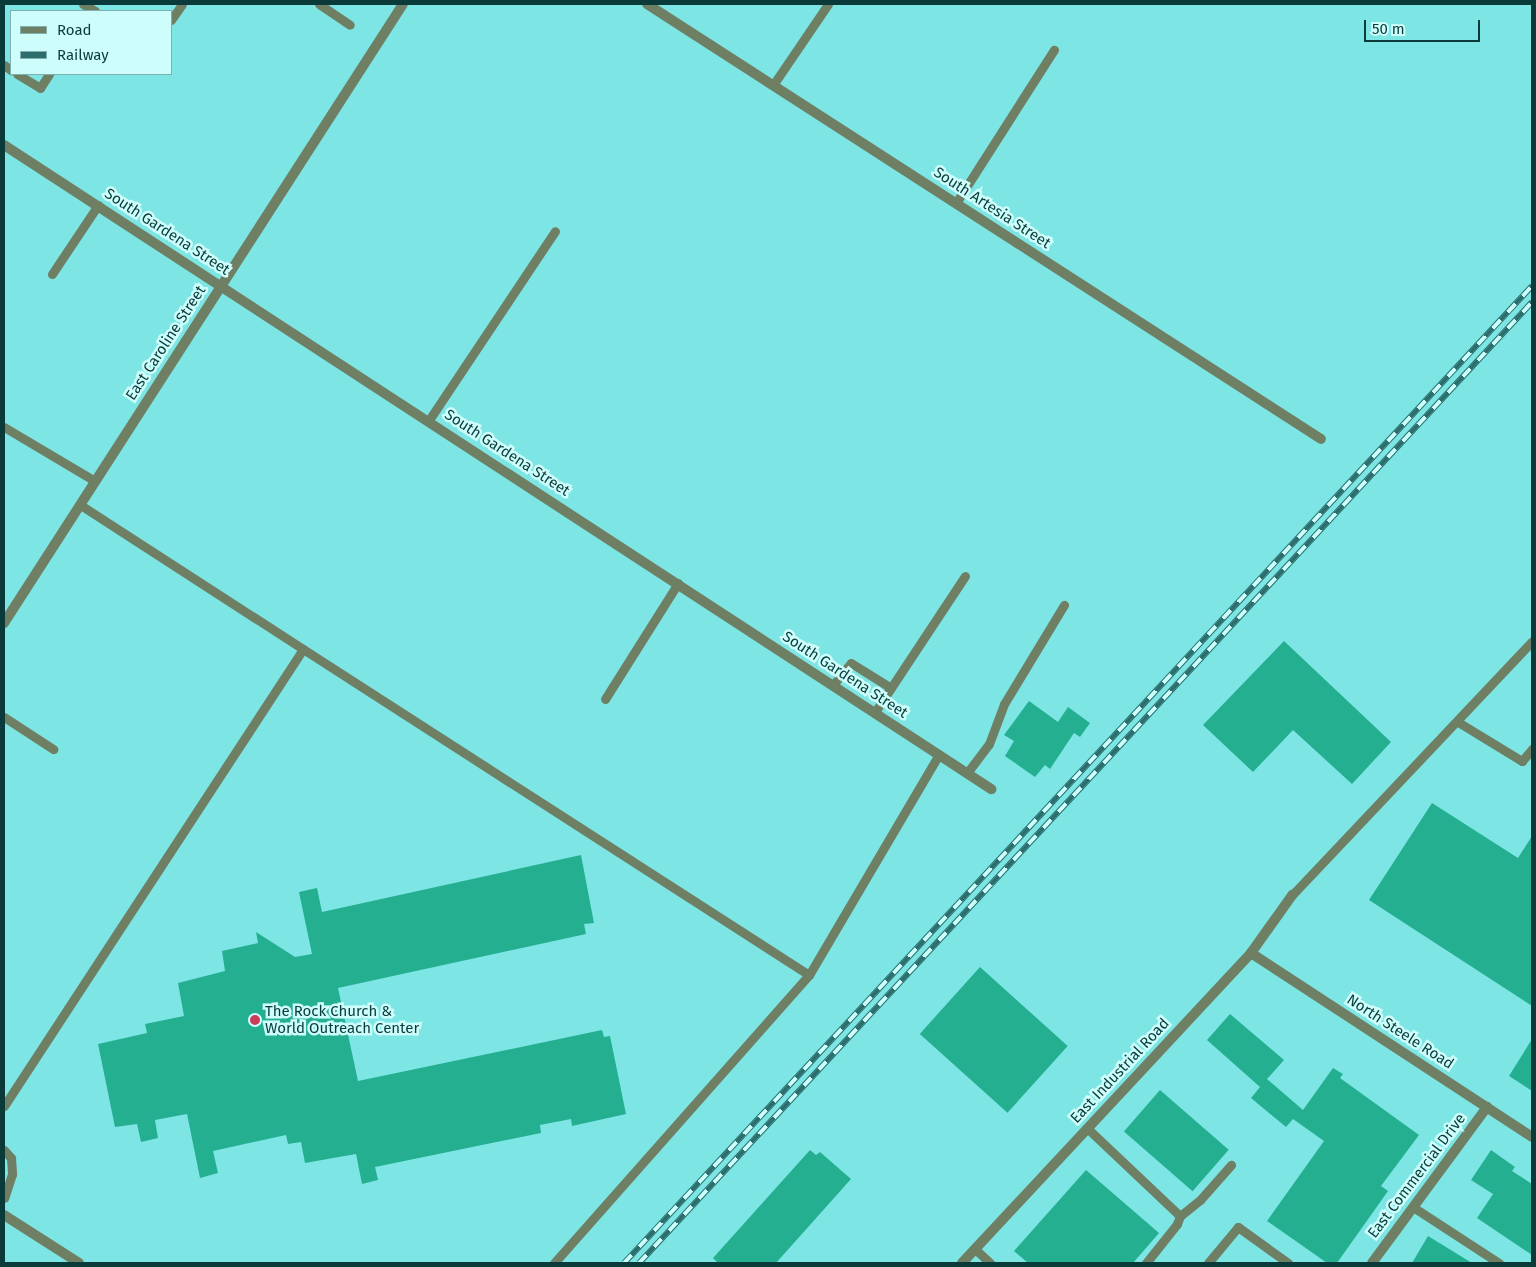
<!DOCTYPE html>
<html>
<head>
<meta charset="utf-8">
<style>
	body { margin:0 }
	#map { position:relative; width:1536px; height:1267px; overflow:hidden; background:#7de6e5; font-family:"Fira Sans",sans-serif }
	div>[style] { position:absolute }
	.building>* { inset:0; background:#25af91; transform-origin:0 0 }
	.service>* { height:9px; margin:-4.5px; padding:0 4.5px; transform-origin:4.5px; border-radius:4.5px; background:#6e7f64 }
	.minor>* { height:10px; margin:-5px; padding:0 5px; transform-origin:5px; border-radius:5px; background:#6e7f64 }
	.rail>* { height:5.5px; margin-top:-2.75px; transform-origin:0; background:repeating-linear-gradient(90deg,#cdfefc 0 11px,#2c6e6d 0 22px); box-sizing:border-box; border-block:1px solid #2c6e6d }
	.dots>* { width:14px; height:14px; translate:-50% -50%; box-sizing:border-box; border:2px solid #cdfefc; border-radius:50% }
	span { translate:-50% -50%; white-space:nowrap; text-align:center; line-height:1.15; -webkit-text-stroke:5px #cdfefc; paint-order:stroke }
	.street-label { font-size:15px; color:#0a3b3a }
	.poi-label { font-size:15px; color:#0a3b3a }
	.left { translate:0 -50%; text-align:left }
	.frame { position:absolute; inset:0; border:5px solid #0a3b3a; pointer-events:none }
	.legend { position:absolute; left:10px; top:10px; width:162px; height:65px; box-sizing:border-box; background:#cdfefc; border:1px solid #7fb0ae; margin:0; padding:6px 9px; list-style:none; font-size:15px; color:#0a3b3a }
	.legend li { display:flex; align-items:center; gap:10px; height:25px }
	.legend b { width:25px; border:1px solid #7fb0ae }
	.scale { position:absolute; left:1364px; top:20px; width:116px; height:22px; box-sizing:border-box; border:2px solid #0a3b3a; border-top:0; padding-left:6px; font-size:15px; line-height:18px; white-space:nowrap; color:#0a3b3a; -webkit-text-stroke:4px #cdfefc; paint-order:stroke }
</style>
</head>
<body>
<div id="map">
	<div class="building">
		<div style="clip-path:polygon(1284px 641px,1391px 742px,1352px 784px,1293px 730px,1253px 772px,1203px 725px)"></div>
		<div style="clip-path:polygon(1029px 701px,1058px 722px,1068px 707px,1090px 723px,1080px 737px,1074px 733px,1050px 769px,1045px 765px,1035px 777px,1005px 756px,1014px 741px,1004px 735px)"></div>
		<div style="clip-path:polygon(1432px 803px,1518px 858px,1532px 836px,1532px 1006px,1369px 900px)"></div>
		<div style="clip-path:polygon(581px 855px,594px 923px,584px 924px,586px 934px,338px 988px,358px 1081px,602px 1030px,604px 1037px,610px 1036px,626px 1114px,572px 1126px,571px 1119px,540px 1125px,541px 1133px,375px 1167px,378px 1180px,362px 1184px,356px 1154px,305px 1163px,301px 1142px,288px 1144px,286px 1135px,213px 1151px,218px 1173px,200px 1178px,187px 1114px,155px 1120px,158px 1138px,141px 1142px,137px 1124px,115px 1127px,98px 1044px,147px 1033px,145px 1024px,184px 1016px,178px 983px,225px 971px,222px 951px,258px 943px,256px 932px,295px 957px,312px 954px,299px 892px,317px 888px,322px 912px)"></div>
		<div style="left:980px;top:967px;width:118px;height:90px;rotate:42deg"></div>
		<div style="clip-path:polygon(1230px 1014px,1284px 1060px,1267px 1079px,1303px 1110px,1333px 1068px,1343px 1074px,1340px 1078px,1419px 1135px,1381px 1186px,1388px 1191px,1337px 1263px,1327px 1263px,1267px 1221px,1324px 1141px,1293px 1119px,1286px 1127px,1251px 1098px,1260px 1087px,1207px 1040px)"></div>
		<div style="clip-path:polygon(1532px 1039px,1532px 1091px,1509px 1076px)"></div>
		<div style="left:1160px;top:1090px;width:91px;height:55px;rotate:41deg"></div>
		<div style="clip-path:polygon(810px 1150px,816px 1155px,820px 1152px,851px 1179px,776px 1263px,718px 1263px,713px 1258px)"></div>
		<div style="clip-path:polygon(1491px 1150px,1515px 1167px,1512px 1171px,1532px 1184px,1532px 1255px,1477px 1218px,1493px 1194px,1471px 1180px)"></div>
		<div style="clip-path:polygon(1086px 1170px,1159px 1233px,1133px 1263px,1028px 1263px,1014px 1251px)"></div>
		<div style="clip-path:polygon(1428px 1236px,1472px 1263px,1412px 1263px)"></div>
	</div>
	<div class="service">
		<div style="left:83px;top:4px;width:14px;rotate:30deg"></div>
		<div style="left:319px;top:4px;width:37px;rotate:34deg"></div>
		<div style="left:171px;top:20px;width:19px;rotate:-55deg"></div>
		<div style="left:4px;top:65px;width:9px;rotate:36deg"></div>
		<div style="left:17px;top:74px;width:27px;rotate:31deg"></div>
		<div style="left:40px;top:88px;width:17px;rotate:-57deg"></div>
		<div style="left:773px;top:85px;width:98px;rotate:-55.8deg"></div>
		<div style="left:956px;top:203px;width:182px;rotate:-57.4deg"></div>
		<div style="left:52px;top:274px;width:83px;rotate:-56.3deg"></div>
		<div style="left:429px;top:420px;width:227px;rotate:-56.3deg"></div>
		<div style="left:4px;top:427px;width:106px;rotate:30.7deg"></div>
		<div style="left:303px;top:649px;width:602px;rotate:32.79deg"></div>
		<div style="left:833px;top:685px;width:28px;rotate:-51deg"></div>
		<div style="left:851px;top:663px;width:47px;rotate:32deg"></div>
		<div style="left:605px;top:699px;width:137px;rotate:-57.8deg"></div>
		<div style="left:875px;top:712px;width:163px;rotate:-56.5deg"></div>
		<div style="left:4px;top:717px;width:59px;rotate:33.1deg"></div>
		<div style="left:1458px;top:722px;width:75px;rotate:31.4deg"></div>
		<div style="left:1522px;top:761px;width:16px;rotate:-50deg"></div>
		<div style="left:967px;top:773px;width:36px;rotate:-53deg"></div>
		<div style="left:989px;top:744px;width:43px;rotate:-69.4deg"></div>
		<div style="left:1004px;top:704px;width:116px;rotate:-58.8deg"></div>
		<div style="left:1293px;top:894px;width:348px;rotate:-46.6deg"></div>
		<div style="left:4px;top:1106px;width:546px;rotate:-56.8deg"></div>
		<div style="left:303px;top:649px;width:265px;rotate:-147.1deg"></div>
		<div style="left:1087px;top:1128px;width:128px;rotate:43.4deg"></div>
		<div style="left:1180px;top:1216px;width:9px;rotate:111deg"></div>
		<div style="left:1177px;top:1224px;width:50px;rotate:128.5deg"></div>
		<div style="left:4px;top:1150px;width:11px;rotate:49deg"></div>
		<div style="left:11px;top:1158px;width:16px;rotate:86deg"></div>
		<div style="left:12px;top:1174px;width:25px;rotate:108deg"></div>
		<div style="left:1413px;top:1207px;width:103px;rotate:33.1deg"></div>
		<div style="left:1180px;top:1216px;width:26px;rotate:-39deg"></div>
		<div style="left:1200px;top:1200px;width:47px;rotate:-48.5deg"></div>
		<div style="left:975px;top:1249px;width:21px;rotate:43deg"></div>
		<div style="left:554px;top:1263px;width:385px;rotate:-48.5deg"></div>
		<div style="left:809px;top:975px;width:256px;rotate:-59.5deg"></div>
		<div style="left:1208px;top:1263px;width:47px;rotate:-50.2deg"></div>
		<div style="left:1238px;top:1227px;width:62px;rotate:35.8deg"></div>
	</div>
	<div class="minor">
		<div style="left:647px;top:4px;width:802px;rotate:32.84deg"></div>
		<div style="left:4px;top:145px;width:1179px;rotate:33.12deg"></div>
		<div style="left:4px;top:623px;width:736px;rotate:-57.19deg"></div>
		<div style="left:1251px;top:953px;width:336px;rotate:33.2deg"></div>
		<div style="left:4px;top:1215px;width:89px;rotate:32.6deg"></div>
		<div style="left:962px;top:1263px;width:424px;rotate:-47deg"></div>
		<div style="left:1251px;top:953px;width:72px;rotate:-54.6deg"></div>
		<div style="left:1372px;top:1263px;width:194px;rotate:-53.6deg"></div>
	</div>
	<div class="rail">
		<div style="left:624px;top:1263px;width:1334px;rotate:-47.1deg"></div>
		<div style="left:639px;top:1263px;width:1312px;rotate:-47.1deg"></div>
	</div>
	<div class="dots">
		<div style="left:255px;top:1020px;background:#cc3c57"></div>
	</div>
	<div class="street-label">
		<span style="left:992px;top:208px;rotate:33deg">South Artesia Street</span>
		<span style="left:167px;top:232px;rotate:33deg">South Gardena Street</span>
		<span style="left:166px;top:343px;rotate:-57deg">East Caroline Street</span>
		<span style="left:507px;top:453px;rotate:33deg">South Gardena Street</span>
		<span style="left:845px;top:675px;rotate:33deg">South Gardena Street</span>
		<span style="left:1400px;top:1032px;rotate:33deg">North Steele Road</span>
		<span style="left:1120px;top:1071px;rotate:-47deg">East Industrial Road</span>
		<span style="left:1417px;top:1176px;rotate:-53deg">East Commercial Drive</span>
	</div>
	<div class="poi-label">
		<span class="left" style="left:265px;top:1020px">The Rock Church &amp;<br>World Outreach Center</span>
	</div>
	<div class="frame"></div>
	<ul class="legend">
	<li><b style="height:6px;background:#6e7f64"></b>Road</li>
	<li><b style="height:6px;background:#2c6e6d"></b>Railway</li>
	</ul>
	<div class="scale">50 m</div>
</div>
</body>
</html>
